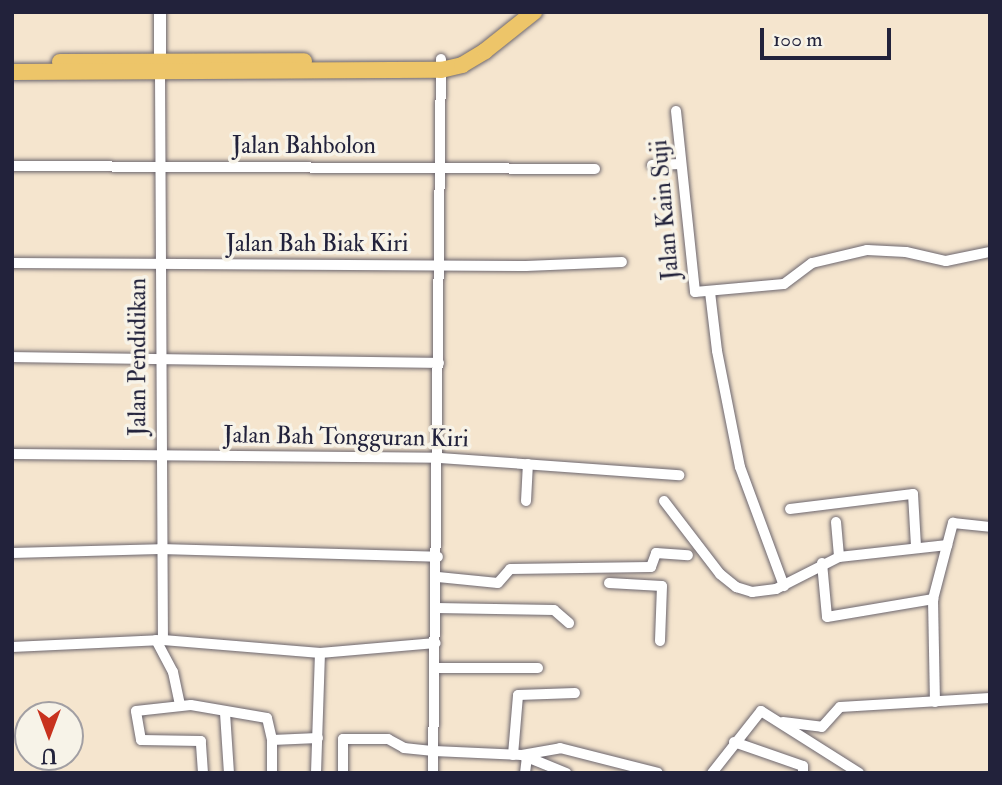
<!DOCTYPE html>
<html>
<head>
<meta charset="utf-8">
<style>
	body { margin:0 }
	#map { position:relative; width:1002px; height:785px; overflow:hidden; background:#f5e5ce; font-family:"IM FELL Double Pica",serif }
	div>[style] { position:absolute }
	.roads { filter:drop-shadow(0 0 2px #6c666e) drop-shadow(0 0 2px #6c666e) }
	.minor>* { height:10px; margin:-5px; padding:0 5px; transform-origin:5px; border-radius:5px; background:#fff }
	.tertiary>* { height:12px; margin:-6px; padding:0 6px; transform-origin:6px; border-radius:6px; background:#fff }
	.trunk>* { height:16px; margin:-8px; padding:0 8px; transform-origin:8px; border-radius:8px; background:#edc569 }
	span { translate:-50% -50%; white-space:nowrap; text-align:center; line-height:1.15; -webkit-text-stroke:7px #f7f3e8; paint-order:stroke }
	.street-label { font-size:24px; color:#22223b }
	.frame { position:absolute; inset:0; border:14px solid #22223b; pointer-events:none }
	.north { position:absolute; left:14px; top:701px; width:70px; height:70px; box-sizing:border-box; background:#f7f3e8; border:2px solid #a29fa3; border-radius:50%; rotate:180deg; font-size:19px; font-weight:700; line-height:28px; text-align:center; color:#22223b }
	.north::after { content:''; display:block; margin:auto; width:24px; height:32px; background:#c8321e; clip-path:polygon(50% 0,100% 100%,50% 72%,0 100%) }
	.scale { position:absolute; left:760px; top:28px; width:131px; height:32px; box-sizing:border-box; border:4px solid #22223b; border-top:0; padding-left:9px; font-size:21px; line-height:24px; white-space:nowrap; color:#22223b; -webkit-text-stroke:5px #f7f3e8; paint-order:stroke }
</style>
</head>
<body>
<div id="map">
	<div class="roads">
		<div class="minor">
			<div style="left:160px;top:74px;width:566px;rotate:89.7deg"></div>
			<div style="left:676px;top:111px;width:182px;rotate:84deg"></div>
			<div style="left:695px;top:292px;width:89px;rotate:-5.1deg"></div>
			<div style="left:784px;top:284px;width:35px;rotate:-37deg"></div>
			<div style="left:812px;top:263px;width:57px;rotate:-13.3deg"></div>
			<div style="left:867px;top:250px;width:39px;rotate:3deg"></div>
			<div style="left:906px;top:252px;width:41px;rotate:12.7deg"></div>
			<div style="left:946px;top:261px;width:45px;rotate:-11.6deg"></div>
			<div style="left:652px;top:165px;width:29px;rotate:-2deg"></div>
			<div style="left:12px;top:166px;width:583px;rotate:0.29deg"></div>
			<div style="left:12px;top:263px;width:514px;rotate:0.33deg"></div>
			<div style="left:526px;top:266px;width:96px;rotate:-2.4deg"></div>
			<div style="left:710px;top:292px;width:59px;rotate:83.2deg"></div>
			<div style="left:717px;top:351px;width:118px;rotate:78.8deg"></div>
			<div style="left:740px;top:467px;width:127px;rotate:69.7deg"></div>
			<div style="left:12px;top:357px;width:427px;rotate:0.8deg"></div>
			<div style="left:12px;top:454px;width:428px;rotate:0.5deg"></div>
			<div style="left:440px;top:458px;width:240px;rotate:4.1deg"></div>
			<div style="left:526px;top:501px;width:37px;rotate:-87deg"></div>
			<div style="left:664px;top:501px;width:92px;rotate:52.5deg"></div>
			<div style="left:720px;top:574px;width:21px;rotate:39deg"></div>
			<div style="left:736px;top:587px;width:17px;rotate:17deg"></div>
			<div style="left:752px;top:592px;width:24px;rotate:-7deg"></div>
			<div style="left:776px;top:589px;width:71px;rotate:-26.9deg"></div>
			<div style="left:839px;top:557px;width:109px;rotate:-6.3deg"></div>
			<div style="left:790px;top:509px;width:124px;rotate:-7deg"></div>
			<div style="left:913px;top:494px;width:52px;rotate:86.7deg"></div>
			<div style="left:836px;top:522px;width:35px;rotate:85deg"></div>
			<div style="left:12px;top:553px;width:148px;rotate:-1.5deg"></div>
			<div style="left:160px;top:549px;width:278px;rotate:1.6deg"></div>
			<div style="left:822px;top:563px;width:54px;rotate:84.7deg"></div>
			<div style="left:827px;top:617px;width:108px;rotate:-9.6deg"></div>
			<div style="left:933px;top:599px;width:79px;rotate:-75.3deg"></div>
			<div style="left:953px;top:523px;width:37px;rotate:6deg"></div>
			<div style="left:438px;top:577px;width:60px;rotate:5.7deg"></div>
			<div style="left:498px;top:583px;width:18px;rotate:-49deg"></div>
			<div style="left:510px;top:569px;width:141px;rotate:-0.8deg"></div>
			<div style="left:651px;top:567px;width:15px;rotate:-70deg"></div>
			<div style="left:656px;top:553px;width:32px;rotate:4deg"></div>
			<div style="left:609px;top:583px;width:53px;rotate:3.2deg"></div>
			<div style="left:662px;top:586px;width:55px;rotate:92.1deg"></div>
			<div style="left:933px;top:599px;width:103px;rotate:88.9deg"></div>
			<div style="left:436px;top:608px;width:118px;rotate:1deg"></div>
			<div style="left:554px;top:610px;width:20px;rotate:41deg"></div>
			<div style="left:156px;top:640px;width:36px;rotate:62deg"></div>
			<div style="left:173px;top:672px;width:33px;rotate:78deg"></div>
			<div style="left:12px;top:647px;width:151px;rotate:-2.7deg"></div>
			<div style="left:163px;top:640px;width:158px;rotate:4.7deg"></div>
			<div style="left:320px;top:653px;width:116px;rotate:-4.9deg"></div>
			<div style="left:435px;top:668px;width:103px"></div>
			<div style="left:225px;top:713px;width:60px;rotate:86.2deg"></div>
			<div style="left:783px;top:722px;width:39px;rotate:7deg"></div>
			<div style="left:822px;top:727px;width:27px;rotate:-48deg"></div>
			<div style="left:840px;top:707px;width:150px;rotate:-3.4deg"></div>
			<div style="left:272px;top:740px;width:33px;rotate:90deg"></div>
			<div style="left:734px;top:742px;width:73px;rotate:19.2deg"></div>
			<div style="left:803px;top:766px;width:7px;rotate:90deg"></div>
			<div style="left:513px;top:755px;width:60px;rotate:-85.2deg"></div>
			<div style="left:518px;top:695px;width:57px;rotate:-2deg"></div>
			<div style="left:522px;top:755px;width:48px;rotate:22.2deg"></div>
			<div style="left:203px;top:773px;width:32px;rotate:-94deg"></div>
			<div style="left:201px;top:741px;width:60px;rotate:-179deg"></div>
			<div style="left:141px;top:740px;width:29px;rotate:-100deg"></div>
			<div style="left:136px;top:711px;width:55px;rotate:-6.2deg"></div>
			<div style="left:191px;top:705px;width:77px;rotate:9.7deg"></div>
			<div style="left:267px;top:718px;width:23px;rotate:77deg"></div>
			<div style="left:272px;top:740px;width:46px;rotate:-2.5deg"></div>
			<div style="left:316px;top:773px;width:120px;rotate:-88.1deg"></div>
			<div style="left:343px;top:773px;width:34px;rotate:-90deg"></div>
			<div style="left:343px;top:739px;width:45px"></div>
			<div style="left:388px;top:739px;width:18px;rotate:29deg"></div>
			<div style="left:404px;top:748px;width:30px;rotate:6deg"></div>
			<div style="left:434px;top:751px;width:88px;rotate:2.6deg"></div>
			<div style="left:522px;top:755px;width:39px;rotate:-10deg"></div>
			<div style="left:560px;top:748px;width:101px;rotate:14.3deg"></div>
			<div style="left:433px;top:773px;width:714px;rotate:-89.36deg"></div>
			<div style="left:525px;top:773px;width:16px;rotate:-83deg"></div>
			<div style="left:712px;top:773px;width:79px;rotate:-51.7deg"></div>
			<div style="left:761px;top:711px;width:116px;rotate:32.3deg"></div>
		</div>
		<div class="tertiary">
			<div style="left:160px;top:12px;width:56px;rotate:90deg"></div>
		</div>
		<div class="trunk">
			<div style="left:60px;top:62px;width:244px;rotate:-0.2deg"></div>
			<div style="left:12px;top:72px;width:429px;rotate:-0.3deg"></div>
			<div style="left:441px;top:70px;width:22px;rotate:-13deg"></div>
			<div style="left:462px;top:65px;width:27px;rotate:-31deg"></div>
			<div style="left:485px;top:51px;width:63px;rotate:-38.5deg"></div>
		</div>
	</div>
	<div class="street-label">
		<span style="left:304px;top:146px">Jalan Bahbolon</span>
		<span style="left:665px;top:210px;rotate:-95deg">Jalan Kain Suji</span>
		<span style="left:317px;top:244px">Jalan Bah Biak Kiri</span>
		<span style="left:138px;top:357px;rotate:-90deg">Jalan Pendidikan</span>
		<span style="left:346px;top:437px;rotate:1deg">Jalan Bah Tongguran Kiri</span>
	</div>
	<div class="frame"></div>
	<div class="north">U</div>
	<div class="scale">100 m</div>
</div>
</body>
</html>
